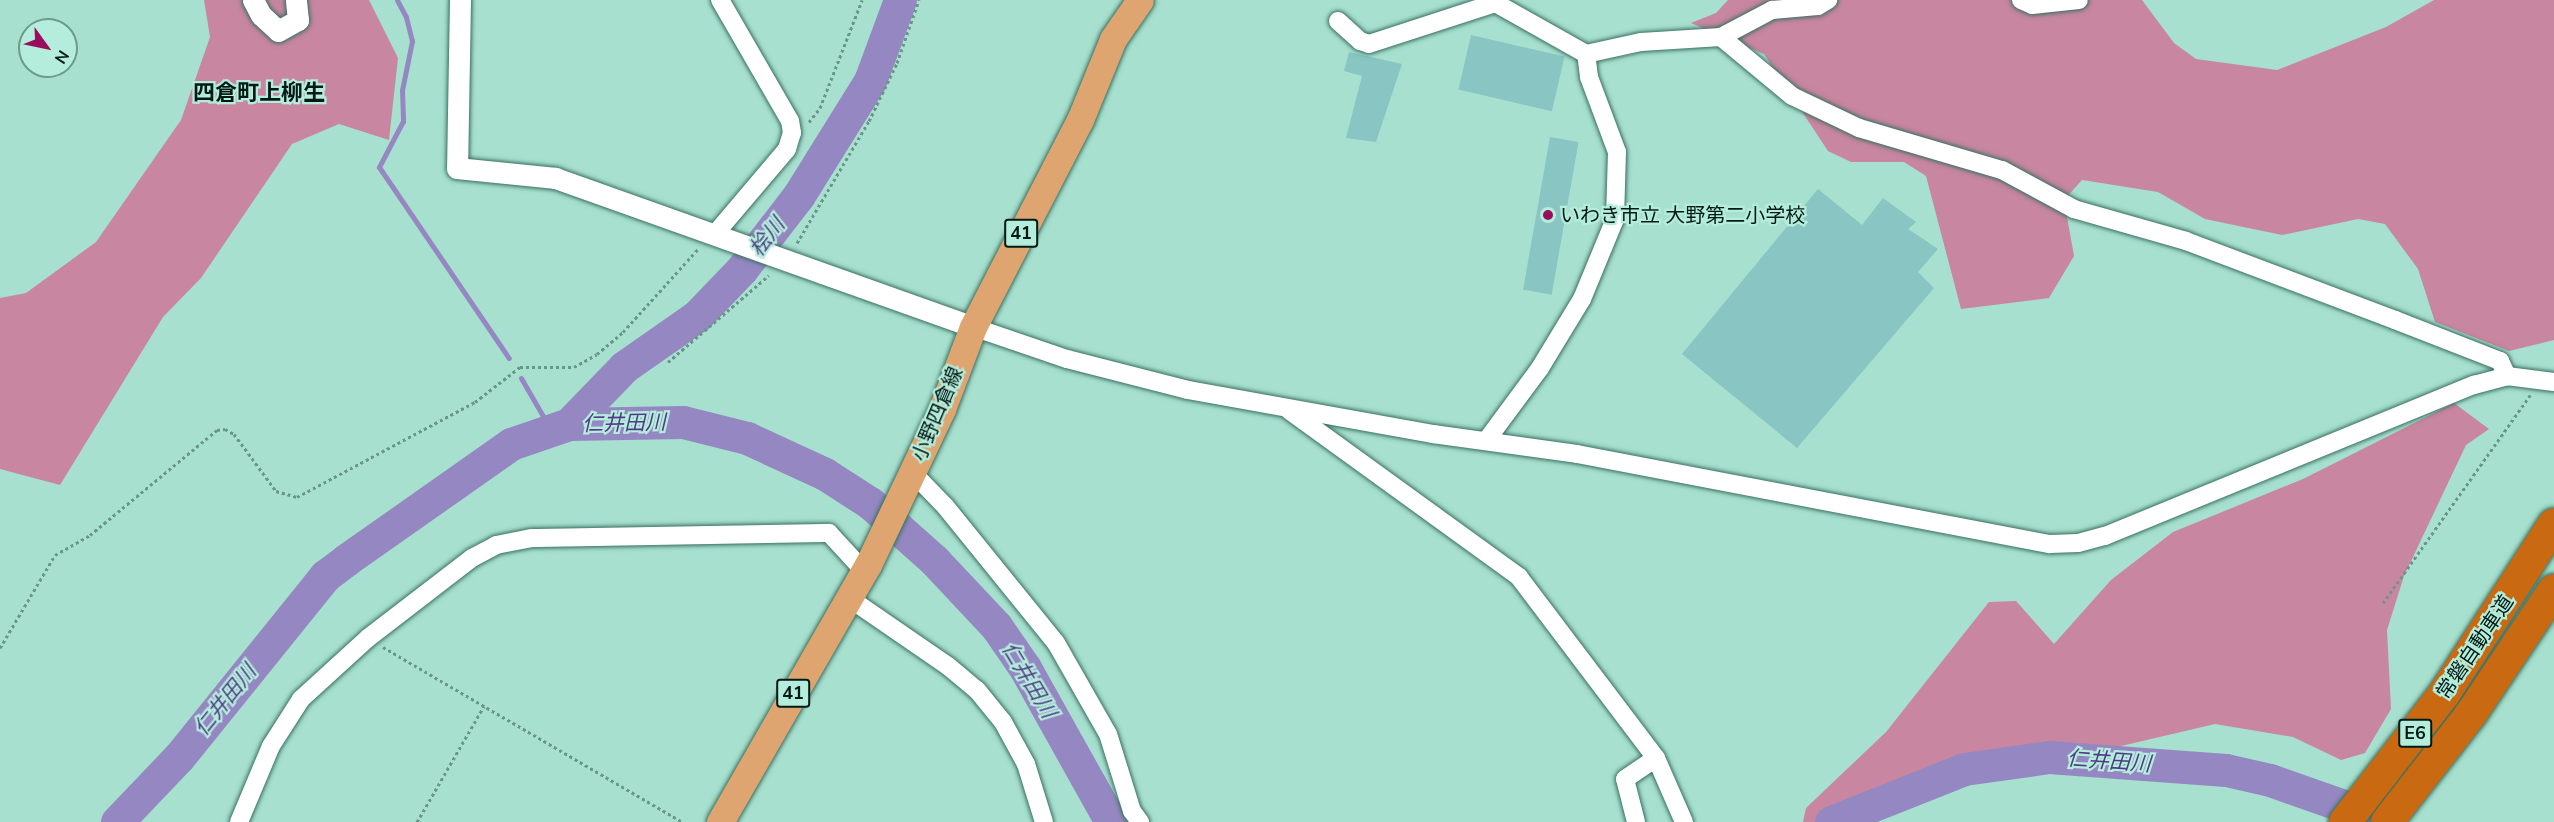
<!DOCTYPE html>
<html>
<head>
<meta charset="utf-8">
<style>
	body { margin:0 }
	#map { position:relative; width:2554px; height:822px; overflow:hidden; background:#a7e0cf; font-family:"Nunito Sans","Noto Sans JP",sans-serif }
	div>[style] { position:absolute }
	.forest>* { inset:0; background:#c886a0 }
	.stream>* { height:5px; margin:-2.5px; padding:0 2.5px; transform-origin:2.5px; border-radius:2.5px; background:#9588c2 }
	.river>* { height:33px; margin:-16.5px; padding:0 16.5px; transform-origin:16.5px; border-radius:16.5px; background:#9588c2 }
	.building>* { inset:0; background:#88c5c3; transform-origin:0 0 }
	.path>* { height:3px; margin-top:-1.5px; transform-origin:0; background:repeating-linear-gradient(90deg,#6a9689 0 3px,transparent 0 6px) }
	.roads { filter:drop-shadow(0 0 2px #3a7061) drop-shadow(0 0 2px #3a7061) }
	.minor>* { height:18px; margin:-9px; padding:0 9px; transform-origin:9px; border-radius:9px; background:#fff }
	.tertiary>* { height:21px; margin:-10.5px; padding:0 10.5px; transform-origin:10.5px; border-radius:10.5px; background:#fff }
	.primary>* { height:27px; margin:-13.5px; padding:0 13.5px; transform-origin:13.5px; border-radius:13.5px; background:#dfa571 }
	.motorway>* { height:32px; margin:-16px; padding:0 16px; transform-origin:16px; border-radius:16px; background:#c96912 }
	.dots>* { width:16px; height:16px; translate:-50% -50%; box-sizing:border-box; border:3px solid #b4eddc; border-radius:50% }
	span { translate:-50% -50%; white-space:nowrap; text-align:center; line-height:1.15; -webkit-text-stroke:4.5px #b4eddc; paint-order:stroke }
	.shield-label span { padding:2px 4px; background:#b4eddc; border:2px solid; border-radius:4px; -webkit-text-stroke-width:0 }
	.shield-label { font-size:18px; color:#031914; font-weight:700 }
	.poi-label { font-size:20px; color:#031914 }
	.left { translate:0 -50%; text-align:left }
	.street-label { font-size:20px; color:#031914 }
	.water-label { font-size:21px; color:#503b84; font-style:italic }
	.quarter-label { font-size:22px; color:#031914; font-weight:700 }
	.north { position:absolute; left:18px; top:18px; width:60px; height:60px; box-sizing:border-box; background:#b4eddc; border:2px solid #6d988c; border-radius:50%; rotate:123deg; font-size:16px; font-weight:700; line-height:24px; text-align:center; color:#031914 }
	.north::after { content:''; display:block; margin:auto; width:21px; height:27px; background:#9a0c5d; clip-path:polygon(50% 0,100% 100%,50% 72%,0 100%) }
</style>
</head>
<body>
<div id="map">
	<div class="forest">
		<div style="clip-path:polygon(204px 0,369px 0,398px 58px,389px 140px,339px 124px,292px 144px,201px 278px,163px 317px,60px 485px,0 469px,0 298px,26px 293px,96px 242px,181px 120px,210px 37px)"></div>
		<div style="clip-path:polygon(1728px 0,2142px 0,2174px 43px,2196px 59px,2277px 70px,2386px 27px,2434px 0,2554px 0,2554px 340px,2509px 351px,2435px 322px,2418px 269px,2385px 224px,2358px 219px,2282px 235px,2205px 219px,2158px 192px,2082px 180px,2064px 200px,2074px 256px,2049px 298px,1961px 309px,1926px 176px,1904px 162px,1851px 162px,1828px 151px,1764px 54px,1691px 23px,1716px 13px)"></div>
		<div style="clip-path:polygon(2454px 403px,2489px 429px,2466px 445px,2404px 576px,2387px 630px,2391px 709px,2365px 753px,2341px 760px,2293px 737px,2215px 724px,2104px 750px,2019px 757px,1894px 800px,1859px 822px,1803px 822px,1806px 808px,1886px 732px,1989px 602px,2016px 601px,2054px 644px,2111px 580px,2173px 532px,2303px 479px)"></div>
	</div>
	<div class="stream">
		<div style="left:397px;top:0;width:19px;rotate:62deg"></div>
		<div style="left:406px;top:17px;width:25px;rotate:76deg"></div>
		<div style="left:412px;top:41px;width:50px;rotate:101.5deg"></div>
		<div style="left:402px;top:90px;width:31px;rotate:88deg"></div>
		<div style="left:403px;top:121px;width:52px;rotate:117.6deg"></div>
		<div style="left:379px;top:167px;width:231px;rotate:55.8deg"></div>
		<div style="left:521px;top:378px;width:60px;rotate:60deg"></div>
	</div>
	<div class="river">
		<div style="left:569px;top:424px;width:79px;rotate:-46deg"></div>
		<div style="left:624px;top:367px;width:89px;rotate:-34.9deg"></div>
		<div style="left:697px;top:316px;width:65px;rotate:-46.2deg"></div>
		<div style="left:742px;top:269px;width:93px;rotate:-52.4deg"></div>
		<div style="left:799px;top:195px;width:134px;rotate:-58.1deg"></div>
		<div style="left:870px;top:81px;width:86px;rotate:-69.7deg"></div>
		<div style="left:117px;top:822px;width:90px;rotate:-46.4deg"></div>
		<div style="left:179px;top:757px;width:233px;rotate:-51.1deg"></div>
		<div style="left:325px;top:576px;width:26px;rotate:-37deg"></div>
		<div style="left:346px;top:560px;width:202px;rotate:-35.1deg"></div>
		<div style="left:511px;top:444px;width:61px;rotate:-19deg"></div>
		<div style="left:569px;top:424px;width:114px;rotate:-1deg"></div>
		<div style="left:683px;top:422px;width:66px;rotate:14deg"></div>
		<div style="left:747px;top:438px;width:86px;rotate:24.8deg"></div>
		<div style="left:825px;top:474px;width:54px;rotate:32.8deg"></div>
		<div style="left:870px;top:503px;width:86px;rotate:41.7deg"></div>
		<div style="left:934px;top:560px;width:91px;rotate:46.8deg"></div>
		<div style="left:996px;top:626px;width:51px;rotate:55.4deg"></div>
		<div style="left:1025px;top:668px;width:176px;rotate:60.8deg"></div>
		<div style="left:1831px;top:822px;width:143px;rotate:-21.7deg"></div>
		<div style="left:1964px;top:769px;width:86px;rotate:-8deg"></div>
		<div style="left:2049px;top:757px;width:177px;rotate:4.2deg"></div>
		<div style="left:2226px;top:770px;width:45px;rotate:12.8deg"></div>
		<div style="left:2270px;top:780px;width:126px;rotate:19.4deg"></div>
	</div>
	<div class="building">
		<div style="left:1471px;top:35px;width:96px;height:56px;rotate:13deg"></div>
		<div style="clip-path:polygon(1349px 52px,1402px 64px,1376px 142px,1346px 138px,1362px 76px,1344px 71px)"></div>
		<div style="left:1550px;top:137px;width:29px;height:155px;rotate:10deg"></div>
		<div style="clip-path:polygon(1818px 189px,1862px 225px,1883px 198px,1916px 222px,1908px 229px,1938px 249px,1918px 272px,1934px 288px,1797px 448px,1682px 354px)"></div>
	</div>
	<div class="path">
		<div style="left:809px;top:122px;width:18px;rotate:-52deg"></div>
		<div style="left:820px;top:108px;width:116px;rotate:-68.7deg"></div>
		<div style="left:797px;top:243px;width:142px;rotate:-59.5deg"></div>
		<div style="left:869px;top:121px;width:64px;rotate:-64.2deg"></div>
		<div style="left:897px;top:63px;width:67px;rotate:-70.8deg"></div>
		<div style="left:668px;top:362px;width:133px;rotate:-40.7deg"></div>
		<div style="left:2383px;top:603px;width:255px;rotate:-54.7deg"></div>
		<div style="left:383px;top:647px;width:346px;rotate:30.3deg"></div>
		<div style="left:0;top:648px;width:108px;rotate:-59.4deg"></div>
		<div style="left:55px;top:555px;width:40px;rotate:-29.7deg"></div>
		<div style="left:90px;top:535px;width:165px;rotate:-39.6deg"></div>
		<div style="left:217px;top:430px;width:8px;rotate:-7deg"></div>
		<div style="left:225px;top:429px;width:10px;rotate:29deg"></div>
		<div style="left:234px;top:434px;width:71px;rotate:53.6deg"></div>
		<div style="left:276px;top:491px;width:22px;rotate:16deg"></div>
		<div style="left:297px;top:497px;width:202px;rotate:-28.1deg"></div>
		<div style="left:475px;top:402px;width:57px;rotate:-37.9deg"></div>
		<div style="left:520px;top:367px;width:54px"></div>
		<div style="left:574px;top:367px;width:26px;rotate:-29deg"></div>
		<div style="left:597px;top:354px;width:34px;rotate:-40deg"></div>
		<div style="left:623px;top:332px;width:112px;rotate:-47.9deg"></div>
		<div style="left:417px;top:822px;width:134px;rotate:-60deg"></div>
	</div>
	<div class="roads">
		<div class="minor">
			<div style="left:2021px;top:0;width:12px;rotate:24deg"></div>
			<div style="left:2032px;top:5px;width:47px;rotate:-6.1deg"></div>
			<div style="left:1338px;top:21px;width:30px;rotate:42deg"></div>
			<div style="left:1360px;top:41px;width:9px;rotate:18deg"></div>
			<div style="left:1369px;top:44px;width:129px;rotate:-18deg"></div>
			<div style="left:1721px;top:37px;width:92px;rotate:39.7deg"></div>
			<div style="left:1792px;top:96px;width:74px;rotate:25.5deg"></div>
			<div style="left:1859px;top:128px;width:149px;rotate:16.4deg"></div>
			<div style="left:2002px;top:170px;width:82px;rotate:28.4deg"></div>
			<div style="left:2074px;top:209px;width:116px;rotate:15.9deg"></div>
			<div style="left:2186px;top:241px;width:223px;rotate:20.7deg"></div>
			<div style="left:2395px;top:320px;width:113px;rotate:21.3deg"></div>
			<div style="left:2500px;top:361px;width:17px;rotate:65deg"></div>
			<div style="left:1586px;top:54px;width:56px;rotate:-12.3deg"></div>
			<div style="left:1641px;top:42px;width:80px;rotate:-3.6deg"></div>
			<div style="left:1721px;top:37px;width:58px;rotate:-27.9deg"></div>
			<div style="left:1772px;top:10px;width:46px;rotate:-5deg"></div>
			<div style="left:1818px;top:6px;width:12px;rotate:-31deg"></div>
			<div style="left:715px;top:234px;width:111px;rotate:-49.7deg"></div>
			<div style="left:787px;top:149px;width:17px;rotate:-73deg"></div>
			<div style="left:792px;top:133px;width:12px;rotate:-99deg"></div>
			<div style="left:790px;top:121px;width:140px;rotate:-120deg"></div>
			<div style="left:973px;top:327px;width:99px;rotate:18.8deg"></div>
			<div style="left:1067px;top:359px;width:125px;rotate:14.4deg"></div>
			<div style="left:1188px;top:390px;width:249px;rotate:10.2deg"></div>
			<div style="left:1433px;top:434px;width:145px;rotate:7.9deg"></div>
			<div style="left:1577px;top:454px;width:481px;rotate:10.8deg"></div>
			<div style="left:2050px;top:544px;width:28px;rotate:-2deg"></div>
			<div style="left:2078px;top:543px;width:28px;rotate:-15deg"></div>
			<div style="left:2105px;top:536px;width:399px;rotate:-22.3deg"></div>
			<div style="left:2474px;top:385px;width:34px;rotate:-15deg"></div>
			<div style="left:2507px;top:376px;width:47px;rotate:7.3deg"></div>
			<div style="left:1290px;top:411px;width:283px;rotate:35.9deg"></div>
			<div style="left:1519px;top:577px;width:227px;rotate:52.9deg"></div>
			<div style="left:1656px;top:758px;width:70px;rotate:66.4deg"></div>
			<div style="left:1486px;top:441px;width:91px;rotate:-53.5deg"></div>
			<div style="left:1540px;top:368px;width:81px;rotate:-58.7deg"></div>
			<div style="left:1582px;top:299px;width:87px;rotate:-67.6deg"></div>
			<div style="left:1615px;top:219px;width:67px;rotate:-88.3deg"></div>
			<div style="left:1617px;top:152px;width:80px;rotate:-110.5deg"></div>
			<div style="left:1589px;top:77px;width:23px;rotate:-97deg"></div>
			<div style="left:1586px;top:54px;width:110px;rotate:-150.6deg"></div>
			<div style="left:912px;top:472px;width:47px;rotate:45.9deg"></div>
			<div style="left:945px;top:506px;width:176px;rotate:51deg"></div>
			<div style="left:1056px;top:643px;width:105px;rotate:60.3deg"></div>
			<div style="left:1108px;top:734px;width:81px;rotate:72.7deg"></div>
			<div style="left:1132px;top:811px;width:14px;rotate:54deg"></div>
			<div style="left:849px;top:598px;width:120px;rotate:34.5deg"></div>
			<div style="left:948px;top:666px;width:38px;rotate:40deg"></div>
			<div style="left:977px;top:690px;width:41px;rotate:50.9deg"></div>
			<div style="left:1003px;top:722px;width:48px;rotate:61.3deg"></div>
			<div style="left:1026px;top:764px;width:61px;rotate:72.8deg"></div>
			<div style="left:239px;top:822px;width:82px;rotate:-67.2deg"></div>
			<div style="left:271px;top:746px;width:56px;rotate:-57.4deg"></div>
			<div style="left:301px;top:699px;width:91px;rotate:-42.3deg"></div>
			<div style="left:368px;top:638px;width:131px;rotate:-37.6deg"></div>
			<div style="left:472px;top:558px;width:27px;rotate:-28deg"></div>
			<div style="left:496px;top:545px;width:37px;rotate:-11deg"></div>
			<div style="left:532px;top:538px;width:297px;rotate:-1deg"></div>
			<div style="left:829px;top:533px;width:52px;rotate:47.4deg"></div>
			<div style="left:1636px;top:822px;width:44px;rotate:-104.3deg"></div>
			<div style="left:1625px;top:779px;width:37px;rotate:-34deg"></div>
		</div>
		<div class="tertiary">
			<div style="left:253px;top:0;width:17px;rotate:62deg"></div>
			<div style="left:261px;top:15px;width:23px;rotate:43deg"></div>
			<div style="left:278px;top:31px;width:23px;rotate:-29deg"></div>
			<div style="left:298px;top:20px;width:20px;rotate:-96deg"></div>
			<div style="left:460px;top:0;width:168px;rotate:91deg"></div>
			<div style="left:457px;top:168px;width:99px;rotate:5.8deg"></div>
			<div style="left:555px;top:178px;width:444px;rotate:19.6deg"></div>
		</div>
		<div class="primary">
			<div style="left:720px;top:822px;width:297px;rotate:-60.1deg"></div>
			<div style="left:868px;top:565px;width:173px;rotate:-64.6deg"></div>
			<div style="left:942px;top:409px;width:88px;rotate:-69.3deg"></div>
			<div style="left:973px;top:327px;width:233px;rotate:-62.7deg"></div>
			<div style="left:1080px;top:120px;width:87px;rotate:-67.8deg"></div>
			<div style="left:1113px;top:39px;width:47px;rotate:-55.3deg"></div>
		</div>
		<div class="motorway">
			<div style="left:2345px;top:822px;width:162px;rotate:-52.3deg"></div>
			<div style="left:2444px;top:694px;width:202px;rotate:-57.1deg"></div>
			<div style="left:2387px;top:822px;width:137px;rotate:-52.1deg"></div>
			<div style="left:2471px;top:714px;width:149px;rotate:-56.2deg"></div>
		</div>
	</div>
	<div class="dots">
		<div style="left:1548px;top:215px;background:#9a0c5d"></div>
	</div>
	<div class="shield-label">
		<span style="left:1021px;top:233px">41</span>
		<span style="left:793px;top:693px">41</span>
		<span style="left:2415px;top:733px">E6</span>
	</div>
	<div class="poi-label">
		<span class="left" style="left:1560px;top:215px">いわき市立 大野第二小学校</span>
	</div>
	<div class="street-label">
		<span style="left:937px;top:414px;rotate:-67deg">小野四倉線</span>
		<span style="left:2475px;top:647px;rotate:-56deg">常磐自動車道</span>
	</div>
	<div class="water-label">
		<span style="left:767px;top:237px;rotate:-52deg">桧川</span>
		<span style="left:624px;top:423px;rotate:-1deg">仁井田川</span>
		<span style="left:1029px;top:680px;rotate:59deg">仁井田川</span>
		<span style="left:225px;top:700px;rotate:-51deg">仁井田川</span>
		<span style="left:2109px;top:761px;rotate:4deg">仁井田川</span>
	</div>
	<div class="quarter-label">
		<span style="left:259px;top:94px">四倉町上柳生</span>
	</div>
	<div class="north">N</div>
</div>
</body>
</html>
